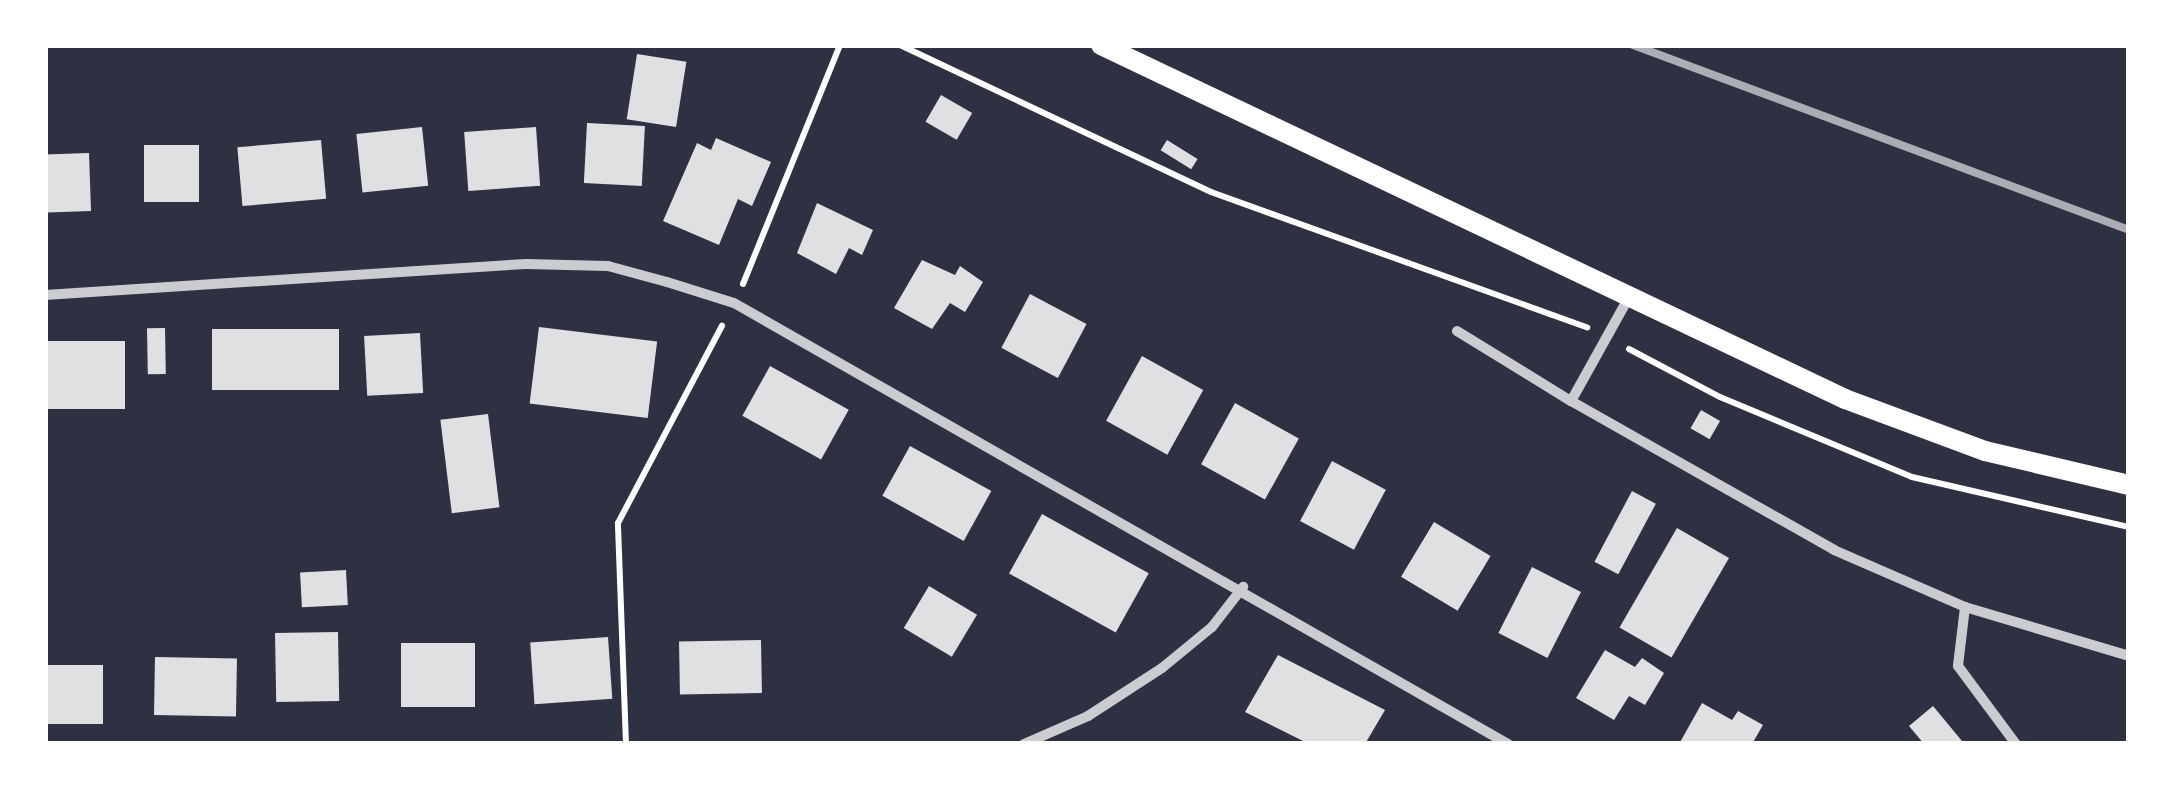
<!DOCTYPE html>
<html>
<head>
<meta charset="utf-8">
<style>
	body { margin:0 }
	#map { position:relative; width:2174px; height:789px; overflow:hidden; background:#2d3142; font-family:"Exo 2",sans-serif }
	div>[style] { position:absolute }
	.building>* { inset:0; background:#e0e0e3; transform-origin:0 0 }
	.path>* { height:6px; margin:-3px; padding:0 3px; transform-origin:3px; border-radius:3px; background:#fff }
	.minor>* { height:10px; margin:-5px; padding:0 5px; transform-origin:5px; border-radius:5px; background:#caccd0 }
	.secondary>* { height:20px; margin:-10px; padding:0 10px; transform-origin:10px; border-radius:10px; background:#fff }
	.rail>* { height:8px; margin:-4px; padding:0 4px; transform-origin:4px; border-radius:4px; background:#abadb3 }
	span { translate:-50% -50%; white-space:nowrap; text-align:center; line-height:1.15; -webkit-text-stroke:8px #fff; paint-order:stroke }
	.frame { position:absolute; inset:0; border:48px solid #fff; pointer-events:none }
</style>
</head>
<body>
<div id="map">
	<div class="building">
		<div style="left:637px;top:54px;width:50px;height:66px;rotate:9deg"></div>
		<div style="left:941px;top:95px;width:36px;height:31px;rotate:30deg"></div>
		<div style="left:587px;top:123px;width:58px;height:60px;rotate:3deg"></div>
		<div style="left:422px;top:127px;width:59px;height:66px;rotate:84deg"></div>
		<div style="left:536px;top:127px;width:59px;height:72px;rotate:86deg"></div>
		<div style="clip-path:polygon(716px 138px,771px 162px,752px 206px,738px 199px,719px 245px,663px 221px,697px 143px,711px 150px)"></div>
		<div style="left:321px;top:140px;width:59px;height:84px;rotate:85deg"></div>
		<div style="left:1167px;top:140px;width:36px;height:12px;rotate:32deg"></div>
		<div style="left:144px;top:145px;width:55px;height:57px"></div>
		<div style="left:89px;top:153px;width:58px;height:44px;rotate:88deg"></div>
		<div style="clip-path:polygon(817px 203px,873px 230px,862px 255px,849px 248px,836px 274px,797px 253px)"></div>
		<div style="clip-path:polygon(922px 260px,955px 275px,960px 266px,983px 282px,965px 312px,950px 303px,932px 329px,894px 308px)"></div>
		<div style="left:1030px;top:294px;width:64px;height:61px;rotate:28deg"></div>
		<div style="left:539px;top:327px;width:119px;height:77px;rotate:7deg"></div>
		<div style="left:165px;top:328px;width:46px;height:18px;rotate:89deg"></div>
		<div style="left:339px;top:329px;width:61px;height:127px;rotate:90deg"></div>
		<div style="left:420px;top:333px;width:60px;height:56px;rotate:87deg"></div>
		<div style="left:125px;top:341px;width:68px;height:80px;rotate:90deg"></div>
		<div style="left:1142px;top:356px;width:70px;height:74px;rotate:29deg"></div>
		<div style="left:770px;top:366px;width:90px;height:57px;rotate:29deg"></div>
		<div style="left:1235px;top:403px;width:73px;height:70px;rotate:29deg"></div>
		<div style="left:1701px;top:410px;width:22px;height:21px;rotate:30deg"></div>
		<div style="left:488px;top:414px;width:94px;height:48px;rotate:83deg"></div>
		<div style="left:910px;top:446px;width:93px;height:57px;rotate:29deg"></div>
		<div style="left:1332px;top:461px;width:61px;height:68px;rotate:28deg"></div>
		<div style="left:1632px;top:491px;width:27px;height:80px;rotate:28deg"></div>
		<div style="left:1042px;top:514px;width:122px;height:68px;rotate:29deg"></div>
		<div style="left:1434px;top:522px;width:66px;height:64px;rotate:31deg"></div>
		<div style="left:1677px;top:528px;width:60px;height:115px;rotate:30deg"></div>
		<div style="left:1532px;top:567px;width:55px;height:74px;rotate:27deg"></div>
		<div style="left:346px;top:570px;width:35px;height:46px;rotate:87deg"></div>
		<div style="left:929px;top:586px;width:56px;height:49px;rotate:31deg"></div>
		<div style="left:338px;top:632px;width:69px;height:63px;rotate:89deg"></div>
		<div style="left:608px;top:637px;width:62px;height:78px;rotate:86deg"></div>
		<div style="left:761px;top:640px;width:53px;height:82px;rotate:89deg"></div>
		<div style="left:475px;top:643px;width:64px;height:74px;rotate:90deg"></div>
		<div style="clip-path:polygon(1605px 650px,1635px 667px,1642px 658px,1664px 673px,1645px 705px,1629px 696px,1614px 720px,1576px 698px)"></div>
		<div style="clip-path:polygon(1278px 655px,1385px 710px,1365px 744px,1309px 744px,1245px 712px)"></div>
		<div style="left:155px;top:657px;width:82px;height:58px;rotate:1deg"></div>
		<div style="left:45px;top:665px;width:58px;height:59px"></div>
		<div style="clip-path:polygon(1702px 703px,1732px 720px,1738px 711px,1763px 725px,1752px 744px,1679px 744px)"></div>
		<div style="clip-path:polygon(1933px 706px,1962px 741px,1958px 744px,1924px 744px,1909px 726px)"></div>
	</div>
	<div class="path">
		<div style="left:900px;top:45px;width:344px;rotate:25.3deg"></div>
		<div style="left:1211px;top:192px;width:400px;rotate:19.8deg"></div>
		<div style="left:743px;top:284px;width:258px;rotate:-67.9deg"></div>
		<div style="left:1629px;top:349px;width:103px;rotate:27.8deg"></div>
		<div style="left:1720px;top:397px;width:208px;rotate:22.6deg"></div>
		<div style="left:1912px;top:477px;width:223px;rotate:13deg"></div>
		<div style="left:626px;top:744px;width:221px;rotate:-92.1deg"></div>
		<div style="left:618px;top:523px;width:223px;rotate:-62.2deg"></div>
	</div>
	<div class="minor">
		<div style="left:45px;top:295px;width:482px;rotate:-3.7deg"></div>
		<div style="left:526px;top:264px;width:82px;rotate:1.4deg"></div>
		<div style="left:608px;top:266px;width:61px;rotate:15.2deg"></div>
		<div style="left:667px;top:282px;width:70px;rotate:17.4deg"></div>
		<div style="left:734px;top:303px;width:891px;rotate:29.67deg"></div>
		<div style="left:1629px;top:297px;width:119px;rotate:119.1deg"></div>
		<div style="left:1571px;top:401px;width:302px;rotate:29.5deg"></div>
		<div style="left:1834px;top:550px;width:143px;rotate:23.5deg"></div>
		<div style="left:1965px;top:607px;width:171px;rotate:16.6deg"></div>
		<div style="left:1457px;top:331px;width:134px;rotate:31.6deg"></div>
		<div style="left:1965px;top:607px;width:59px;rotate:96.8deg"></div>
		<div style="left:1958px;top:666px;width:97px;rotate:53.4deg"></div>
		<div style="left:1024px;top:744px;width:70px;rotate:-23.6deg"></div>
		<div style="left:1088px;top:716px;width:88px;rotate:-33deg"></div>
		<div style="left:1162px;top:668px;width:65px;rotate:-39.4deg"></div>
		<div style="left:1212px;top:627px;width:51px;rotate:-52.2deg"></div>
	</div>
	<div class="secondary">
		<div style="left:1101px;top:45px;width:824px;rotate:25.45deg"></div>
		<div style="left:1845px;top:399px;width:149px;rotate:20.4deg"></div>
		<div style="left:1985px;top:451px;width:148px;rotate:13.3deg"></div>
	</div>
	<div class="rail">
		<div style="left:1633px;top:45px;width:529px;rotate:20.45deg"></div>
	</div>
	<div class="frame"></div>
</div>
</body>
</html>
